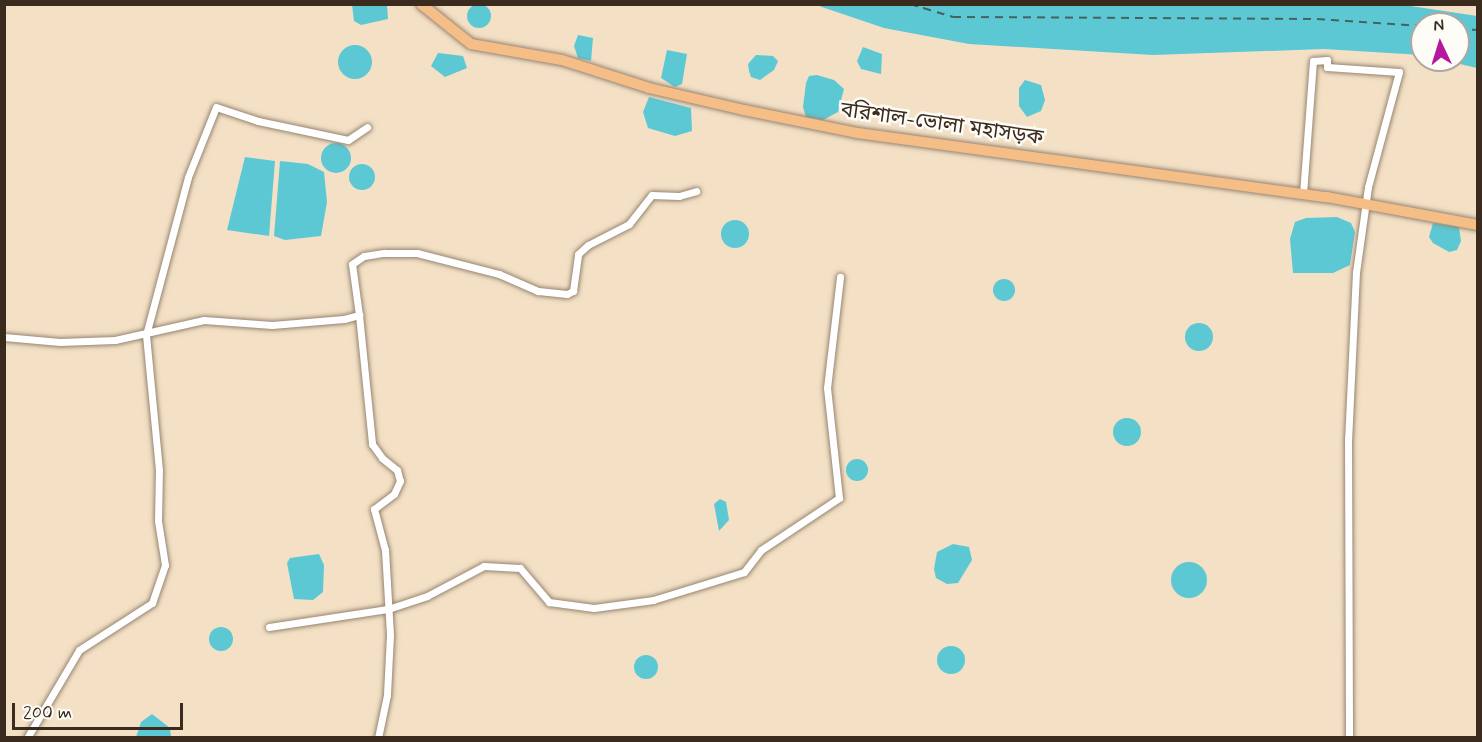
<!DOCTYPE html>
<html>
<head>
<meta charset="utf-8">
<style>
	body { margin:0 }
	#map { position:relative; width:1482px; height:742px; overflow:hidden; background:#f3e0c5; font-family:Mynerve,"Noto Sans Bengali",sans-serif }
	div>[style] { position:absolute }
	.water>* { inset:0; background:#5cc8d4 }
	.round { border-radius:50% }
	.ferry>* { height:1.5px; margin-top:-0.75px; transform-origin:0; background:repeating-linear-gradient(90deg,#47615e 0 8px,transparent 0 14px) }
	.roads { filter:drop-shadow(0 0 2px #978572) drop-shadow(0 0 2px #978572) }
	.minor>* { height:7px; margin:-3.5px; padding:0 3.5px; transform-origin:3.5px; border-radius:3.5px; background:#fff }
	.highway>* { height:10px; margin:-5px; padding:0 5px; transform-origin:5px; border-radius:5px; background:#f6be87 }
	span { translate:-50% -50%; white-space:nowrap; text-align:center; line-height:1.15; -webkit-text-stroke:5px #fdfcf7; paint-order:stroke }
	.street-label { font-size:21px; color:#3b2a1e }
	.frame { position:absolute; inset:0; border:6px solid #3b2a1e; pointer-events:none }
	.north { position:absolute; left:1410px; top:12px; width:60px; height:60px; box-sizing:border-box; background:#fdfcf7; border:2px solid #afa8a0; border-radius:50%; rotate:356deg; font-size:16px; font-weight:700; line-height:24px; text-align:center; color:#3b2a1e }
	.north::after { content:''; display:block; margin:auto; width:21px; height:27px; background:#b5179e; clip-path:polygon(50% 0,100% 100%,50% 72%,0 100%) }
	.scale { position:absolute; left:12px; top:703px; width:171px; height:27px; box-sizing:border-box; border:3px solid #3b2a1e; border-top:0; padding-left:8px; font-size:18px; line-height:21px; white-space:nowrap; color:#3b2a1e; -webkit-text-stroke:4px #fdfcf7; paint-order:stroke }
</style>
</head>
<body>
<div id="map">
	<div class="water">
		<div class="round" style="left:467px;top:4px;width:24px;height:24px"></div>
		<div style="clip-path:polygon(352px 5px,387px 5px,388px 19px,361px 25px,354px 21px)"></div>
		<div style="clip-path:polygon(816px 5px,1404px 5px,1477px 16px,1477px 68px,1443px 60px,1458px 60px,1458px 24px,1422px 24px,1422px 55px,1324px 49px,1153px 55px,969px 44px,884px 28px)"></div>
		<div style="clip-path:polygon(578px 35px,593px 38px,591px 61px,578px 58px,574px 46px)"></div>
		<div class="round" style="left:338px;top:45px;width:34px;height:34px"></div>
		<div style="clip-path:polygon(863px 47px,882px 54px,881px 74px,861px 69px,857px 61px)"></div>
		<div style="clip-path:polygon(667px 50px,687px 54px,682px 84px,675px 87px,661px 78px)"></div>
		<div style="clip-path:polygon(438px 53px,463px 56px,467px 68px,445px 77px,431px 66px)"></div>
		<div style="clip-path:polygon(756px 55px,773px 56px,778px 61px,774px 70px,760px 80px,751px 77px,749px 71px,748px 64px)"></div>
		<div style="clip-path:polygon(817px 75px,834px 80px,844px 89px,838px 112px,823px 120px,806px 117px,803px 107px,806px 83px,809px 76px)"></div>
		<div style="clip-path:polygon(1025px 80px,1041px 85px,1045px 100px,1041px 111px,1027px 117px,1019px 106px,1019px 88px)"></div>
		<div style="clip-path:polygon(649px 97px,691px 108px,692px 131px,675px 136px,648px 128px,643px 112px)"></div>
		<div class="round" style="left:321px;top:143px;width:30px;height:30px"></div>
		<div style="clip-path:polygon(245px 157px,275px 161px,269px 236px,227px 230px)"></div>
		<div style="clip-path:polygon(280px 161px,308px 164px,324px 172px,327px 202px,321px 236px,285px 240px,274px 236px)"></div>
		<div class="round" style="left:349px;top:164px;width:26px;height:26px"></div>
		<div style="clip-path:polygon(1337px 217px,1351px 223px,1355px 232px,1350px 265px,1333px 273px,1293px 273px,1290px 239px,1295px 222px,1306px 218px)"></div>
		<div class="round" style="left:721px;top:220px;width:28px;height:28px"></div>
		<div style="clip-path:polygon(1433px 223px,1459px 227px,1461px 241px,1457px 250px,1449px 252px,1433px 243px,1429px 237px)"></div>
		<div class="round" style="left:993px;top:279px;width:22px;height:22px"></div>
		<div class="round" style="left:1185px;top:323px;width:28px;height:28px"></div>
		<div class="round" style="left:1113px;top:418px;width:28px;height:28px"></div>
		<div class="round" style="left:846px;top:459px;width:22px;height:22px"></div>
		<div style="clip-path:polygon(720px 499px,726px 502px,729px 520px,719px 531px,714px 504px)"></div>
		<div style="clip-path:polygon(953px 544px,969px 547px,972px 560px,958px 583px,947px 584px,936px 578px,934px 569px,937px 552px)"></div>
		<div style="clip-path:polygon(319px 554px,324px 565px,323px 592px,313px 600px,294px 599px,287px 563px,290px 558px)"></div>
		<div class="round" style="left:1171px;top:562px;width:36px;height:36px"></div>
		<div class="round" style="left:209px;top:627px;width:24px;height:24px"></div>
		<div class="round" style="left:937px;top:646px;width:28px;height:28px"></div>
		<div class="round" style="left:634px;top:655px;width:24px;height:24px"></div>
		<div style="clip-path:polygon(152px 714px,170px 728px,171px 737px,136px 737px,141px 722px)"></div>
	</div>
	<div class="ferry">
		<div style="left:910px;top:4px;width:45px;rotate:16.8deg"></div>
		<div style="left:953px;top:17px;width:364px;rotate:0.3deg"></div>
		<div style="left:1317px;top:19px;width:105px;rotate:3.8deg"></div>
		<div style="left:1458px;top:29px;width:20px;rotate:3deg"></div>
	</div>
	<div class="roads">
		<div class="minor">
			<div style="left:1303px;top:194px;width:133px;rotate:-85.7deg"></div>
			<div style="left:1313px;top:61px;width:14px;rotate:-4deg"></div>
			<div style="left:1327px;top:60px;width:7px;rotate:90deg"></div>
			<div style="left:1327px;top:67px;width:72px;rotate:4deg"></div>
			<div style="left:1399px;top:72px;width:119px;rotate:105.1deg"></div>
			<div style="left:1368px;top:187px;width:86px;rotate:98deg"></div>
			<div style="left:1356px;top:272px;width:167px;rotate:92.7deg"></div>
			<div style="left:1348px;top:439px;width:299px;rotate:89.8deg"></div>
			<div style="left:359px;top:315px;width:130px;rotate:84.2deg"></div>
			<div style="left:372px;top:444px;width:17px;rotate:54deg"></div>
			<div style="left:382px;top:458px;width:19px;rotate:39deg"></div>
			<div style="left:397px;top:470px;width:11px;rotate:75deg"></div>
			<div style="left:400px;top:481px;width:14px;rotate:115deg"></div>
			<div style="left:394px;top:494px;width:25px;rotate:143deg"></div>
			<div style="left:374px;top:509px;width:42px;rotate:75deg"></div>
			<div style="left:385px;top:550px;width:85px;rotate:86.6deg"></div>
			<div style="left:390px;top:635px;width:60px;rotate:92.9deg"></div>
			<div style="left:387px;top:695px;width:44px;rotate:101.8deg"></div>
			<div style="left:4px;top:337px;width:56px;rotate:5.1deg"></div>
			<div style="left:60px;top:342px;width:55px;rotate:-2.1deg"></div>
			<div style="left:115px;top:340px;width:91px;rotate:-12.7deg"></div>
			<div style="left:204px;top:320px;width:68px;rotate:4.2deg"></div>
			<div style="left:272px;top:325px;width:72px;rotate:-4.8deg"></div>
			<div style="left:344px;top:319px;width:16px;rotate:-15deg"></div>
			<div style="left:359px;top:315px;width:51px;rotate:-97.8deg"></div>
			<div style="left:352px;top:264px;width:14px;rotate:-34deg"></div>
			<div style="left:364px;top:256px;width:20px;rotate:-9deg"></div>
			<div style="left:384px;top:253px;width:33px"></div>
			<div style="left:417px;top:253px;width:85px;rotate:14.4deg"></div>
			<div style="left:499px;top:274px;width:43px;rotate:23.6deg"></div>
			<div style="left:538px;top:291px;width:29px;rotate:6deg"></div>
			<div style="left:567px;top:294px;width:7px;rotate:-27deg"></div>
			<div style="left:573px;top:291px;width:37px;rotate:-82deg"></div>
			<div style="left:578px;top:254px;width:13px;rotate:-42deg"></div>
			<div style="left:588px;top:245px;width:46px;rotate:-27.1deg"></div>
			<div style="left:629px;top:224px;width:37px;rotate:-52deg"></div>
			<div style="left:652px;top:195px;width:27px;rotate:2deg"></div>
			<div style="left:679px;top:196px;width:18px;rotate:-16deg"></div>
			<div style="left:269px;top:627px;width:120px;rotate:-8.6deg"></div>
			<div style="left:388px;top:609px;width:41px;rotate:-18.4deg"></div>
			<div style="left:427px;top:596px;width:64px;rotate:-27.8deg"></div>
			<div style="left:484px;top:566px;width:36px;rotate:3deg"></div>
			<div style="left:520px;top:568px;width:45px;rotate:49.5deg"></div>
			<div style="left:549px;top:602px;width:45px;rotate:7.6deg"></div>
			<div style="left:594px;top:608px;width:60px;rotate:-7.7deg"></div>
			<div style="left:653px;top:600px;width:95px;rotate:-17.1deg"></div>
			<div style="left:744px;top:572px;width:28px;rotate:-52deg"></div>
			<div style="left:761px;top:550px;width:94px;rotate:-33.7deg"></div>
			<div style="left:839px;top:498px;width:111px;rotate:-96.2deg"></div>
			<div style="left:827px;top:388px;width:112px;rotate:-83.3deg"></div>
			<div style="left:27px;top:738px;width:102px;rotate:-59.4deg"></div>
			<div style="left:79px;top:650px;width:87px;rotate:-32.8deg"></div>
			<div style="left:152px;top:603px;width:40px;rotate:-71.1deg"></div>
			<div style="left:165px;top:565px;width:45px;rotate:-99deg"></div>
			<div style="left:158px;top:521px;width:51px;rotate:-88.9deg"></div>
			<div style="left:159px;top:470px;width:136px;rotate:-95.5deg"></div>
			<div style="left:146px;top:335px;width:163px;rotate:-75.1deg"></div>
			<div style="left:188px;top:177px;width:75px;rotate:-68.2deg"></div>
			<div style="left:216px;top:107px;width:44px;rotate:18.4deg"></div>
			<div style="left:258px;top:121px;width:92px;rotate:11.9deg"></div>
			<div style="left:348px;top:140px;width:23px;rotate:-34deg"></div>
		</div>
		<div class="highway">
			<div style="left:421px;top:4px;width:64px;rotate:38.7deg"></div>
			<div style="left:471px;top:44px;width:92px;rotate:10deg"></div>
			<div style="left:562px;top:60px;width:91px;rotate:17.8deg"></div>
			<div style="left:649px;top:88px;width:98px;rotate:13deg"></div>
			<div style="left:744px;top:110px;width:115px;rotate:11.5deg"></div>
			<div style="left:857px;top:133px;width:474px;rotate:7.8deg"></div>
			<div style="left:1327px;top:197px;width:154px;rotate:10.5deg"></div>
		</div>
	</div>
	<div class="street-label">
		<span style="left:942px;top:124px;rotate:8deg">বরিশাল-ভোলা মহাসড়ক</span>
	</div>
	<div class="frame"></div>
	<div class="north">N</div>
	<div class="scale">200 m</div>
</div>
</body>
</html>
